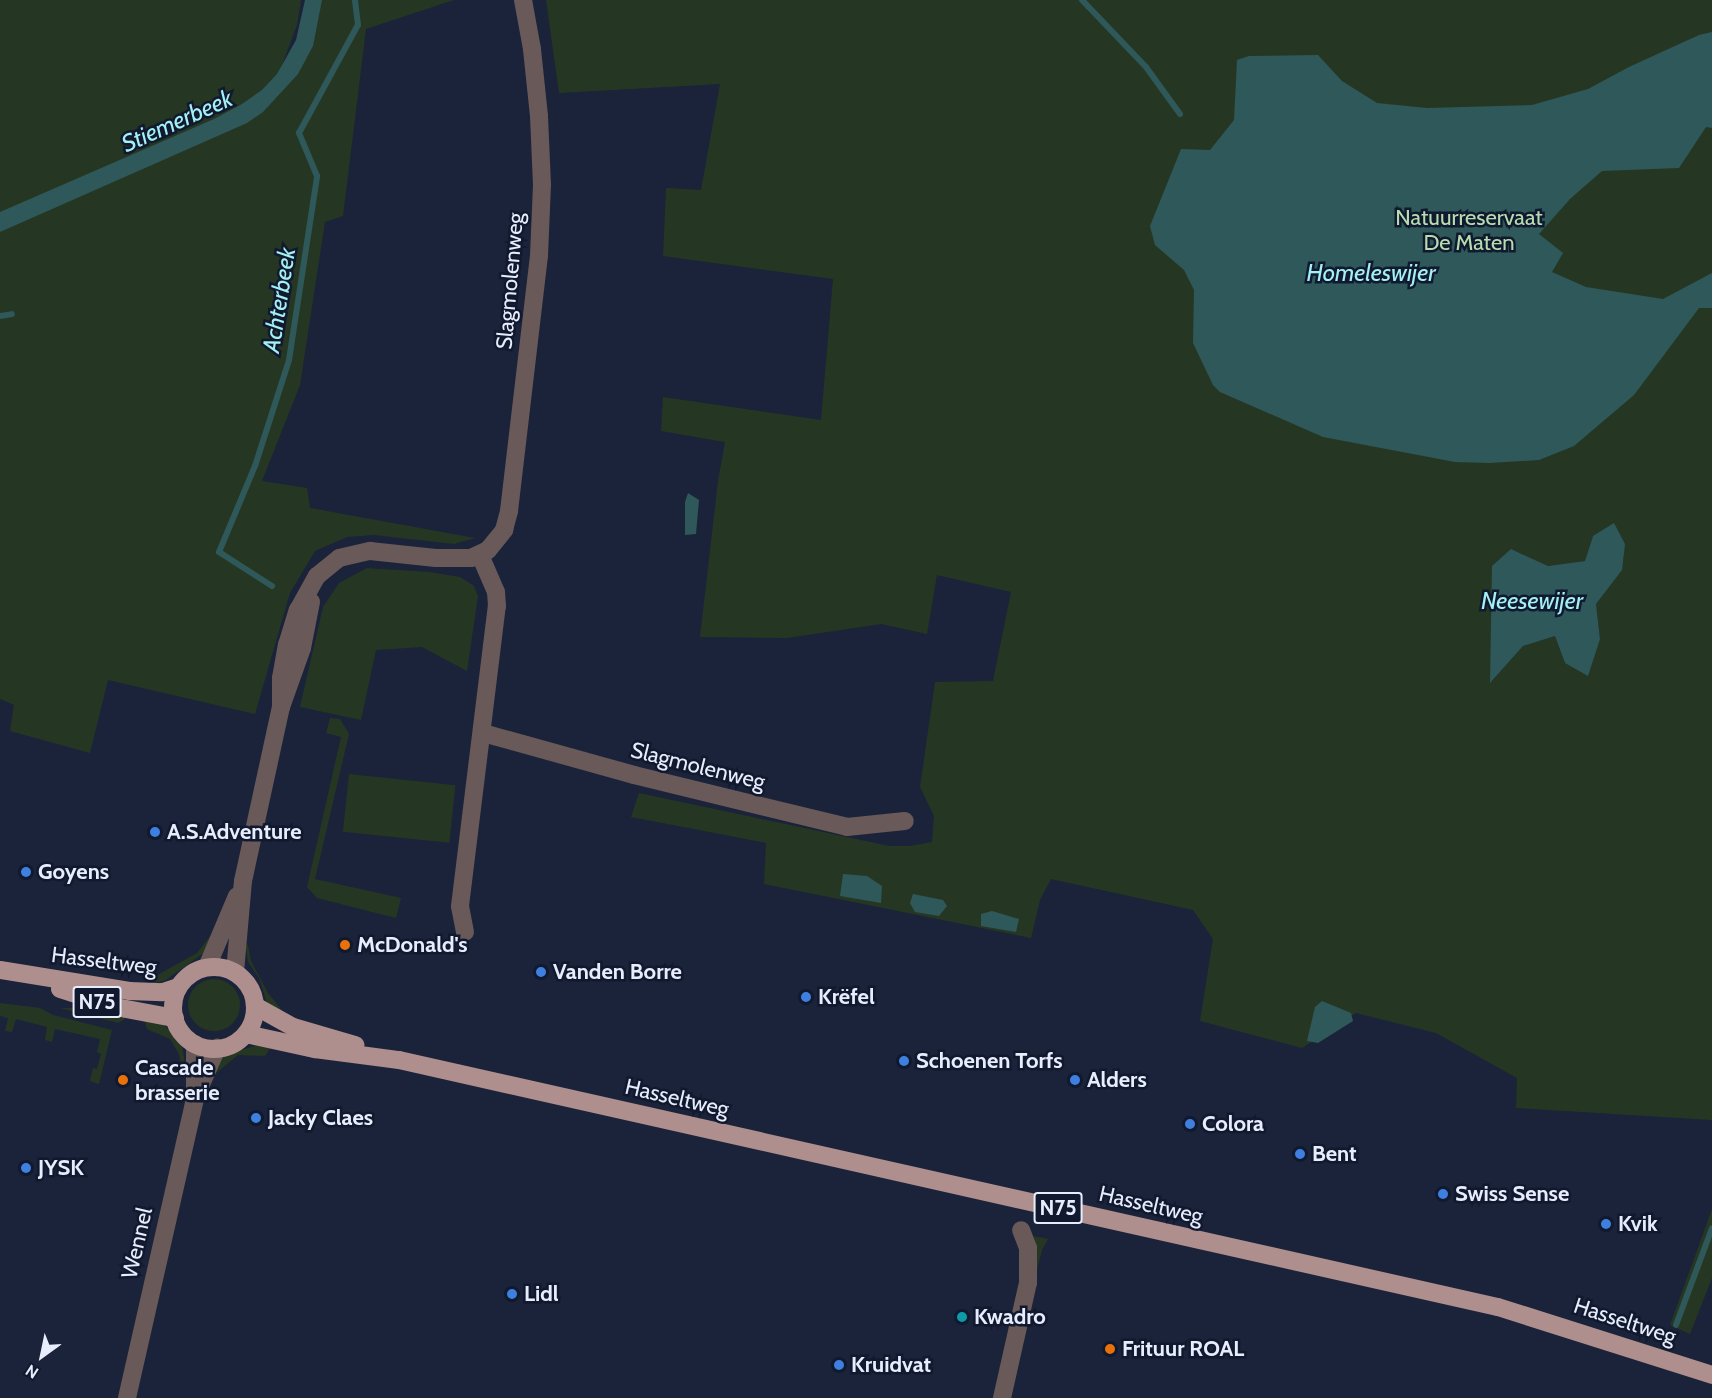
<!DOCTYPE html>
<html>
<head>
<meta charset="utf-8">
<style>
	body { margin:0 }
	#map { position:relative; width:1712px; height:1398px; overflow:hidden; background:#1a2339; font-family:Cabin,sans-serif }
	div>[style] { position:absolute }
	.green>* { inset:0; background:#253723; transform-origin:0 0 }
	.round { border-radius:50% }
	.water>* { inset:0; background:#2f585a }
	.stream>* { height:6px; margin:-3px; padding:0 3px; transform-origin:3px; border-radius:3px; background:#2f585a }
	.street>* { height:18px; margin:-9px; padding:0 9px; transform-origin:9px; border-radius:9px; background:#695959 }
	.primary>* { height:18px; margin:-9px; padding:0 9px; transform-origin:9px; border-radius:9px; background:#af8f8e }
	.primary>.ring { margin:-9px; padding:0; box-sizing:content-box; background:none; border:18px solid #af8f8e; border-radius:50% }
	.dots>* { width:16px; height:16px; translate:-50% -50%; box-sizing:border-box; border:3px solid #11192f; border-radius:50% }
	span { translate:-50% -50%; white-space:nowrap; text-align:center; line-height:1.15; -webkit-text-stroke:5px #11192f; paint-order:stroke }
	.shield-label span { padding:2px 4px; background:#11192f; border:2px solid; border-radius:4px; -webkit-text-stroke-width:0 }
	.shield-label { font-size:21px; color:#e7edfd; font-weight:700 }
	.park-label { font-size:22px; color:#b5ddaf }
	.street-label { font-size:22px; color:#e7edfd }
	.poi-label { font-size:22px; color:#e7edfd; font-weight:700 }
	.left { translate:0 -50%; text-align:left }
	.water-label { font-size:24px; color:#a3f0f5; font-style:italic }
	.north { position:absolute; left:12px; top:1326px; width:60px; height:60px; -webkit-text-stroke:4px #11192f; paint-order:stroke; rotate:213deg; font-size:16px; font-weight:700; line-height:24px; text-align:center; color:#e7edfd }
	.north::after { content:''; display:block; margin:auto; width:21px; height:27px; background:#e7edfd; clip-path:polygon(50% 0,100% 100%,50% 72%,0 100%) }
</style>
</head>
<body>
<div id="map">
	<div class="green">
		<div style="clip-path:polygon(0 0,301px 0,297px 25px,282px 65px,298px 69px,320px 0,454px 0,366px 29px,343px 216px,325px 222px,300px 385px,262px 481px,307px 488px,310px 508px,475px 538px,454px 544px,374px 535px,347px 537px,315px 551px,290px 593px,255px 714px,108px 680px,90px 753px,10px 731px,14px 705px,0 699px)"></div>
		<div style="clip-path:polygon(evenodd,546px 0,1712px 0,1712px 1120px,1516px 1108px,1517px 1078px,1436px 1033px,1356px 1013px,1302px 1048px,1200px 1021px,1213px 939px,1193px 910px,1051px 879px,1040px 900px,1031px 938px,764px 884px,766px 843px,631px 817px,639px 793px,889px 846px,910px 846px,932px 842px,934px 816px,920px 787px,935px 682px,993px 681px,1011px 592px,937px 575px,927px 634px,881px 624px,787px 638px,700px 637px,718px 481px,725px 442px,661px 431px,663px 397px,821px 420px,833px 279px,663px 256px,666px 188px,701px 190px,720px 84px,559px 93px,546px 0,1593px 536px,1622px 569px,1596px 604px,1600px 639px,1565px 663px,1555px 636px,1523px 646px,1491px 682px,1493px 629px,1511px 549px,1548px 566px,1585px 561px,1593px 536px)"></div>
		<div style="clip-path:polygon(367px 568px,429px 572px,460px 577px,474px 586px,478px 596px,467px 671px,422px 647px,376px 650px,361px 720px,300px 707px,323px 607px,339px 583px)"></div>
		<div style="clip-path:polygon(330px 718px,340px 719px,349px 734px,315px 879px,401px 898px,396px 918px,317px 898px,307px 887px,341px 737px,326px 733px)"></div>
		<div style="left:349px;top:774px;width:107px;height:58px;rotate:6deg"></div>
		<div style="clip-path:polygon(211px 935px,205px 952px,166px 980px,149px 985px,152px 978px,197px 953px)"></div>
		<div style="clip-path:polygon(245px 943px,248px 945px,251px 961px,268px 993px,284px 1013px,267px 1003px,259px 978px,248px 962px)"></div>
		<div class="round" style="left:188px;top:979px;width:52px;height:52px"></div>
		<div style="clip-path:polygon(0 1003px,40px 1008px,53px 1015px,112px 1030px,99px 1084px,90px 1081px,93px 1068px,97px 1069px,101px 1054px,97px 1052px,100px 1039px,55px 1029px,52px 1042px,45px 1040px,47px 1027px,16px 1019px,12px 1032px,5px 1031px,8px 1018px,0 1016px)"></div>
		<div style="clip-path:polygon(60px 1008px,94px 1008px,125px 1016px,125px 1019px,118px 1023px)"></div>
		<div style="clip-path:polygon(144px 1019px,164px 1025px,171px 1032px,182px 1046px,186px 1068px,181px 1065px,179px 1054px,170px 1039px,147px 1029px)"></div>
		<div style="clip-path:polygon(262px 1044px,271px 1047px,265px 1056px,238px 1055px,215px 1074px,217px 1063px,227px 1054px)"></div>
		<div style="clip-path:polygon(1712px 1209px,1712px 1278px,1690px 1334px,1670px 1325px)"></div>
		<div style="clip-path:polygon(1034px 1236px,1048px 1239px,1042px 1250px,1035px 1278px)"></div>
	</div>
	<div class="water">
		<div style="clip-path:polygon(305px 0,322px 0,313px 46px,298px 74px,263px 112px,247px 123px,0 232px,0 212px,214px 119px,242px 104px,262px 90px,277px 74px,296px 40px)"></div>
		<div style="clip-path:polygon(1712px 32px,1712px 128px,1706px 127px,1679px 168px,1602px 171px,1570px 199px,1539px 234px,1563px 253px,1552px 272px,1586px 287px,1663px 299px,1712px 273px,1712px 308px,1699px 308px,1634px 395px,1574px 446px,1539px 460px,1489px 463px,1455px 462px,1323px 437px,1220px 392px,1213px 385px,1193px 343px,1194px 290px,1184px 270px,1155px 245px,1150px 226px,1181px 149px,1210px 150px,1234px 120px,1237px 60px,1249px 56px,1318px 55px,1342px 81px,1377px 103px,1427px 108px,1532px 105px,1588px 89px,1629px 67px,1699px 35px)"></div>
		<div style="clip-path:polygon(688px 493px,699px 500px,696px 534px,685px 535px,685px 502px)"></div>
		<div style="clip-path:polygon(1614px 523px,1625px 544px,1622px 570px,1596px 604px,1600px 639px,1588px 676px,1565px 663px,1555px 636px,1523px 646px,1490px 683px,1492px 566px,1511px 549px,1548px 566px,1585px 561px,1593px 536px)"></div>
		<div style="clip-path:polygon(843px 874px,867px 876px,882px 886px,881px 903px,840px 896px)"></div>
		<div style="clip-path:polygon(913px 894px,943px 900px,947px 906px,939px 916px,915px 912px,910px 903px)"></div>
		<div style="clip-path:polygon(992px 911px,1019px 919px,1016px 932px,981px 926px,981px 914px)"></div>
		<div style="clip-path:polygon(1322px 1001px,1351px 1013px,1353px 1021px,1318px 1043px,1307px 1041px,1315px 1007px)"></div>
	</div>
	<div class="stream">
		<div style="left:1082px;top:0;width:93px;rotate:46.3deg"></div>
		<div style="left:1146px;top:67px;width:58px;rotate:54.1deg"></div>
		<div style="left:0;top:316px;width:12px;rotate:-9deg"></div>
		<div style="left:272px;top:586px;width:63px;rotate:-147.3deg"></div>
		<div style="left:219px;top:552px;width:93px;rotate:-67.3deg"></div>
		<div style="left:255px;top:466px;width:111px;rotate:-72.2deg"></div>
		<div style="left:289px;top:360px;width:186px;rotate:-81.3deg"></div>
		<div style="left:317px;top:176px;width:47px;rotate:-112.7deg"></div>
		<div style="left:299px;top:133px;width:123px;rotate:-61.4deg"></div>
		<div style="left:358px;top:25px;width:25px;rotate:-97deg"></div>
		<div style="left:1676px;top:1325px;width:103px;rotate:-69.6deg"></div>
	</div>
	<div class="street">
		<div style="left:281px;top:707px;width:29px;rotate:-90deg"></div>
		<div style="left:281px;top:678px;width:34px;rotate:-80deg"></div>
		<div style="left:287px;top:645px;width:37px;rotate:-73deg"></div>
		<div style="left:298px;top:610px;width:39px;rotate:-61deg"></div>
		<div style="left:317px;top:576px;width:28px;rotate:-39deg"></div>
		<div style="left:339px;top:558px;width:32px;rotate:-13deg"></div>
		<div style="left:370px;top:551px;width:66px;rotate:6.1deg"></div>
		<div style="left:436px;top:558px;width:35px"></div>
		<div style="left:471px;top:558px;width:19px;rotate:-25deg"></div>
		<div style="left:488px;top:550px;width:26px;rotate:-51deg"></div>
		<div style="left:504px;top:530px;width:20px;rotate:-75deg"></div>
		<div style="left:509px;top:511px;width:257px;rotate:-83.3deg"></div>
		<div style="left:539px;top:256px;width:71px;rotate:-87.6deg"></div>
		<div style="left:542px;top:185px;width:69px;rotate:-92.5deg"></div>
		<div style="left:539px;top:116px;width:67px;rotate:-96deg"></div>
		<div style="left:532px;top:49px;width:50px;rotate:-100.4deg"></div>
		<div style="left:483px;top:733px;width:157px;rotate:15.5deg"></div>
		<div style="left:634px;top:775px;width:219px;rotate:13.7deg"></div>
		<div style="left:847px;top:827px;width:58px;rotate:-5.9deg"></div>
		<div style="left:465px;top:932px;width:26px;rotate:-101deg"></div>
		<div style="left:460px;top:906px;width:302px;rotate:-83deg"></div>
		<div style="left:497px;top:606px;width:14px;rotate:-94deg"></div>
		<div style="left:496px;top:592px;width:40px;rotate:-113.4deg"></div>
		<div style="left:207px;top:967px;width:77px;rotate:-67.1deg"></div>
		<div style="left:235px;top:972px;width:91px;rotate:-85deg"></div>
		<div style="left:243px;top:881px;width:178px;rotate:-77.7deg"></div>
		<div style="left:281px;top:707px;width:63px;rotate:-70.4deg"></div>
		<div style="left:302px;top:648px;width:47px;rotate:-78.9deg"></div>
		<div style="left:195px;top:1090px;width:46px;rotate:-90deg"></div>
		<div style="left:127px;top:1398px;width:308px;rotate:-77.2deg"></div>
		<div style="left:195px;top:1098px;width:55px;rotate:-66.3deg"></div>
		<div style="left:1002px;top:1398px;width:118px;rotate:-77.3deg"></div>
		<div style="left:1028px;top:1283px;width:35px;rotate:-90deg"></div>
		<div style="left:1028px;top:1248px;width:19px;rotate:-111deg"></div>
	</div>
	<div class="primary">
		<div class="ring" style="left:173px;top:967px;width:64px;height:64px"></div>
		<div style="left:0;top:970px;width:131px;rotate:9.2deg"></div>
		<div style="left:129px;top:991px;width:34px;rotate:2deg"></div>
		<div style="left:163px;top:992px;width:16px;rotate:-18deg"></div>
		<div style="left:60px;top:989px;width:59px;rotate:17.8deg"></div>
		<div style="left:116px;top:1007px;width:60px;rotate:10.6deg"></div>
		<div style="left:255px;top:1006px;width:43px;rotate:28.9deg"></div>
		<div style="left:293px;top:1027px;width:65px;rotate:16.2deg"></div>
		<div style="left:246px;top:1034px;width:71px;rotate:12.3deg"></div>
		<div style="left:315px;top:1049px;width:85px;rotate:7.5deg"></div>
		<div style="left:399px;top:1060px;width:1126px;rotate:12.67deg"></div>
		<div style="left:1498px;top:1307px;width:225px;rotate:17.6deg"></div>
	</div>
	<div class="dots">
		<div style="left:155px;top:832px;background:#3f7fe0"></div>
		<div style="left:26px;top:872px;background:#3f7fe0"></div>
		<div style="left:345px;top:945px;background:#e8710a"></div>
		<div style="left:541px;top:972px;background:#3f7fe0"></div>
		<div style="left:806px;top:997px;background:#3f7fe0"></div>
		<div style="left:904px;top:1061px;background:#3f7fe0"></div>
		<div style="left:123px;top:1080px;background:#e8710a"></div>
		<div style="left:1075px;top:1080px;background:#3f7fe0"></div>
		<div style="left:256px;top:1118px;background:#3f7fe0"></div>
		<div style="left:1190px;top:1124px;background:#3f7fe0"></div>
		<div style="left:1300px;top:1154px;background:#3f7fe0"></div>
		<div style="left:26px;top:1168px;background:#3f7fe0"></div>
		<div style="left:1443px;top:1194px;background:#3f7fe0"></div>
		<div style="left:1606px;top:1224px;background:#3f7fe0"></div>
		<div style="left:512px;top:1294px;background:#3f7fe0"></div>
		<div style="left:962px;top:1317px;background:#0f9aa8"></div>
		<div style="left:1110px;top:1349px;background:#e8710a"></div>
		<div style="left:839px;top:1365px;background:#3f7fe0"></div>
	</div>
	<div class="shield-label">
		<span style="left:97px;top:1002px">N75</span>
		<span style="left:1058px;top:1208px">N75</span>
	</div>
	<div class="park-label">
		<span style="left:1469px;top:230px">Natuurreservaat<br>De Maten</span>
	</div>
	<div class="street-label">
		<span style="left:510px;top:281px;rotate:-85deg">Slagmolenweg</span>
		<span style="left:698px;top:766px;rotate:14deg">Slagmolenweg</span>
		<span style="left:104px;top:961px;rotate:7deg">Hasseltweg</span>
		<span style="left:677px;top:1098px;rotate:13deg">Hasseltweg</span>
		<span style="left:1151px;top:1205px;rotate:13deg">Hasseltweg</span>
		<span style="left:137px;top:1243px;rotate:-77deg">Wennel</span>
		<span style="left:1625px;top:1321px;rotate:18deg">Hasseltweg</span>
	</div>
	<div class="poi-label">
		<span class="left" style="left:167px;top:832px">A.S.Adventure</span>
		<span class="left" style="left:38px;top:872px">Goyens</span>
		<span class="left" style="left:357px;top:945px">McDonald's</span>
		<span class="left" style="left:553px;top:972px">Vanden Borre</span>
		<span class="left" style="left:818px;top:997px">Krëfel</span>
		<span class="left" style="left:916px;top:1061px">Schoenen Torfs</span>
		<span class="left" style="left:135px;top:1080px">Cascade<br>brasserie</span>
		<span class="left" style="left:1087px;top:1080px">Alders</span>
		<span class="left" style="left:268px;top:1118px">Jacky Claes</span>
		<span class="left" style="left:1202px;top:1124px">Colora</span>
		<span class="left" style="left:1312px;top:1154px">Bent</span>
		<span class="left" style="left:38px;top:1168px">JYSK</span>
		<span class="left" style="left:1455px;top:1194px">Swiss Sense</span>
		<span class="left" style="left:1618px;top:1224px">Kvik</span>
		<span class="left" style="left:524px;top:1294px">Lidl</span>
		<span class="left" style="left:974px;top:1317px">Kwadro</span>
		<span class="left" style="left:1122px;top:1349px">Frituur ROAL</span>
		<span class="left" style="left:851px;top:1365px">Kruidvat</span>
	</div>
	<div class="water-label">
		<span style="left:177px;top:121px;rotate:-24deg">Stiemerbeek</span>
		<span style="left:1371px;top:273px">Homeleswijer</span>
		<span style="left:279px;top:300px;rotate:-81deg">Achterbeek</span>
		<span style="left:1532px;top:601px">Neesewijer</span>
	</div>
	<div class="north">N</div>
</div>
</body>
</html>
